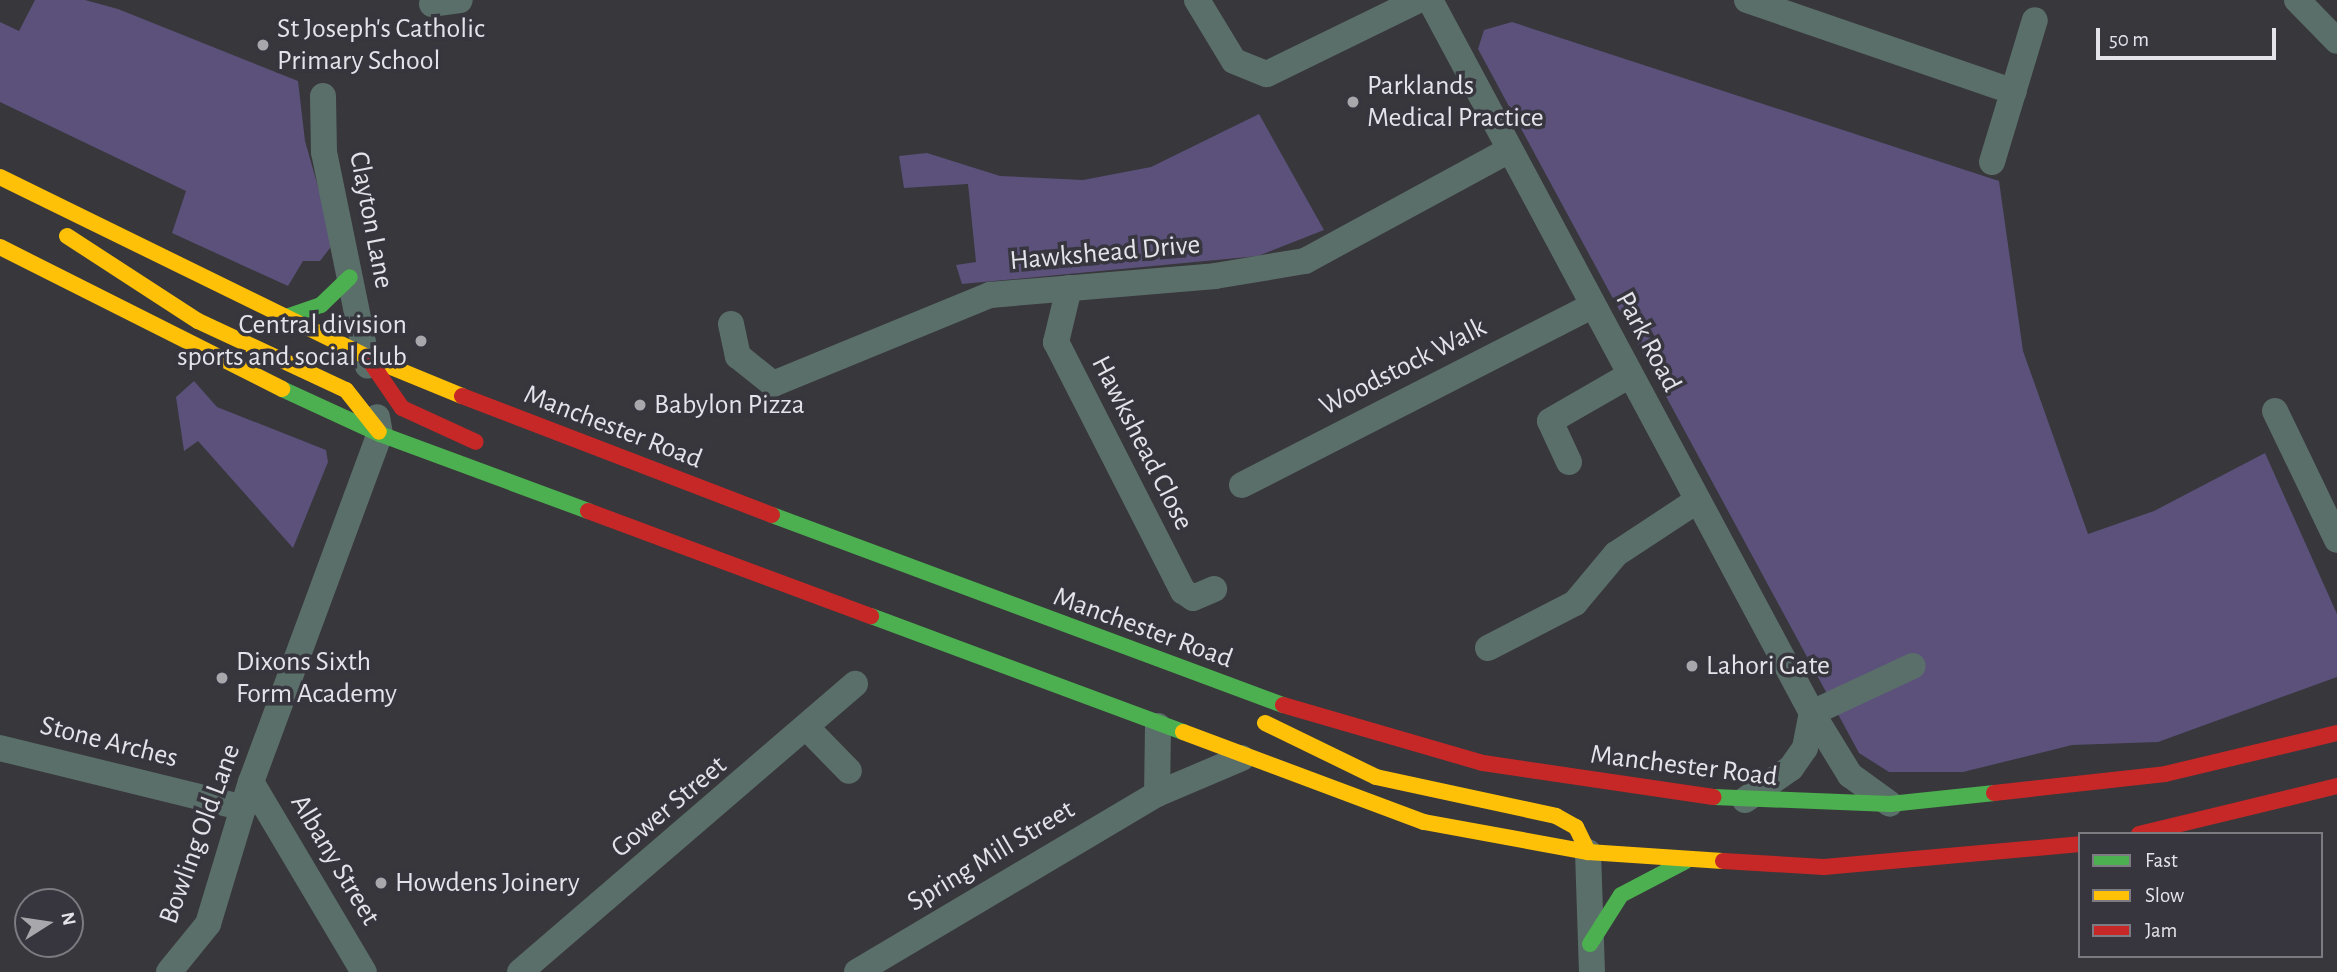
<!DOCTYPE html>
<html>
<head>
<meta charset="utf-8">
<style>
	body { margin:0 }
	#map { position:relative; width:2337px; height:972px; overflow:hidden; background:#38373b; font-family:"Alegreya Sans",sans-serif }
	div>[style] { position:absolute }
	.green>* { inset:0; background:#5b517b }
	.street>* { height:26px; margin:-13px; padding:0 13px; transform-origin:13px; border-radius:13px; background:#5b6f6a }
	.fast>* { height:16px; margin:-8px; padding:0 8px; transform-origin:8px; border-radius:8px; background:#4caf50 }
	.slow>* { height:16px; margin:-8px; padding:0 8px; transform-origin:8px; border-radius:8px; background:#ffc107 }
	.jam>* { height:16px; margin:-8px; padding:0 8px; transform-origin:8px; border-radius:8px; background:#c62828 }
	.dots>* { width:19px; height:19px; translate:-50% -50%; box-sizing:border-box; border:4px solid #37353d; border-radius:50% }
	span { translate:-50% -50%; white-space:nowrap; text-align:center; line-height:1.15; -webkit-text-stroke:7px #37353d; paint-order:stroke }
	.poi-label { font-size:28px; color:#e4e3e9 }
	.left { translate:0 -50%; text-align:left }
	.right { translate:-100% -50%; text-align:right }
	.street-label { font-size:28px; color:#e4e3e9 }
	.legend { position:absolute; left:2078px; top:832px; width:245px; height:126px; box-sizing:border-box; background:#37353d; border:2px solid #7c7b82; margin:0; padding:9px 12px; list-style:none; font-size:21px; color:#e4e3e9 }
	.legend li { display:flex; align-items:center; gap:14px; height:35px }
	.legend b { width:35px; border:2px solid #7c7b82 }
	.north { position:absolute; left:14px; top:888px; width:70px; height:70px; box-sizing:border-box; background:#37353d; border:2px solid #7c7b82; border-radius:50%; rotate:78deg; font-size:19px; font-weight:700; line-height:28px; text-align:center; color:#e4e3e9 }
	.north::after { content:''; display:block; margin:auto; width:24px; height:32px; background:#a8a7ac; clip-path:polygon(50% 0,100% 100%,50% 72%,0 100%) }
	.scale { position:absolute; left:2096px; top:28px; width:180px; height:32px; box-sizing:border-box; border:4px solid #e4e3e9; border-top:0; padding-left:9px; font-size:21px; line-height:24px; white-space:nowrap; color:#e4e3e9; -webkit-text-stroke:5px #37353d; paint-order:stroke }
</style>
</head>
<body>
<div id="map">
	<div class="green">
		<div style="clip-path:polygon(35px 0,85px 0,118px 9px,298px 81px,305px 141px,330px 229px,330px 248px,320px 261px,303px 261px,288px 286px,172px 233px,186px 191px,0 102px,0 22px,19px 31px)"></div>
		<div style="clip-path:polygon(1512px 22px,1999px 181px,2023px 351px,2088px 534px,2154px 511px,2265px 453px,2337px 614px,2337px 677px,2158px 742px,2072px 745px,1963px 772px,1889px 772px,1859px 753px,1478px 49px,1484px 30px)"></div>
		<div style="clip-path:polygon(1259px 114px,1324px 230px,1258px 256px,962px 284px,956px 265px,976px 262px,968px 184px,904px 188px,899px 156px,927px 153px,1000px 176px,1083px 180px,1151px 167px)"></div>
		<div style="clip-path:polygon(194px 381px,217px 407px,326px 450px,328px 462px,293px 548px,198px 441px,184px 451px,176px 397px)"></div>
	</div>
	<div class="street">
		<div style="left:1197px;top:0;width:71px;rotate:58.8deg"></div>
		<div style="left:1234px;top:61px;width:35px;rotate:22deg"></div>
		<div style="left:1267px;top:74px;width:169px;rotate:-26deg"></div>
		<div style="left:1430px;top:0;width:809px;rotate:61.82deg"></div>
		<div style="left:1812px;top:713px;width:111px;rotate:-25deg"></div>
		<div style="left:1747px;top:0;width:282px;rotate:19deg"></div>
		<div style="left:2297px;top:0;width:57px;rotate:45.7deg"></div>
		<div style="left:432px;top:4px;width:28px;rotate:-8deg"></div>
		<div style="left:323px;top:96px;width:56px;rotate:89deg"></div>
		<div style="left:324px;top:152px;width:218px;rotate:78.4deg"></div>
		<div style="left:1992px;top:162px;width:148px;rotate:-73.2deg"></div>
		<div style="left:1069px;top:288px;width:56px;rotate:103.5deg"></div>
		<div style="left:1056px;top:342px;width:280px;rotate:63deg"></div>
		<div style="left:1183px;top:591px;width:12px;rotate:35deg"></div>
		<div style="left:1193px;top:598px;width:23px;rotate:-23deg"></div>
		<div style="left:731px;top:324px;width:33px;rotate:78deg"></div>
		<div style="left:738px;top:356px;width:45px;rotate:38.7deg"></div>
		<div style="left:773px;top:384px;width:235px;rotate:-22.3deg"></div>
		<div style="left:990px;top:295px;width:226px;rotate:-4.8deg"></div>
		<div style="left:1215px;top:276px;width:91px;rotate:-9.5deg"></div>
		<div style="left:1305px;top:261px;width:231px;rotate:-28.5deg"></div>
		<div style="left:2275px;top:411px;width:143px;rotate:64.3deg"></div>
		<div style="left:1569px;top:462px;width:45px;rotate:-114.9deg"></div>
		<div style="left:1550px;top:421px;width:92px;rotate:-29.9deg"></div>
		<div style="left:1242px;top:485px;width:393px;rotate:-27.1deg"></div>
		<div style="left:1488px;top:648px;width:98px;rotate:-27.3deg"></div>
		<div style="left:1575px;top:603px;width:64px;rotate:-50.1deg"></div>
		<div style="left:1616px;top:554px;width:98px;rotate:-33.4deg"></div>
		<div style="left:1158px;top:726px;width:68px;rotate:90.8deg"></div>
		<div style="left:1157px;top:794px;width:92px;rotate:-23deg"></div>
		<div style="left:809px;top:730px;width:57px;rotate:45.7deg"></div>
		<div style="left:0;top:748px;width:251px;rotate:13.8deg"></div>
		<div style="left:251px;top:782px;width:221px;rotate:59.3deg"></div>
		<div style="left:1745px;top:800px;width:56px;rotate:-34.8deg"></div>
		<div style="left:1791px;top:768px;width:24px;rotate:-55deg"></div>
		<div style="left:1805px;top:748px;width:36px;rotate:-79deg"></div>
		<div style="left:1812px;top:713px;width:73px;rotate:58.5deg"></div>
		<div style="left:1850px;top:775px;width:49px;rotate:35.9deg"></div>
		<div style="left:1588px;top:852px;width:120px;rotate:88.1deg"></div>
		<div style="left:169px;top:972px;width:62px;rotate:-50.9deg"></div>
		<div style="left:208px;top:924px;width:148px;rotate:-73.2deg"></div>
		<div style="left:251px;top:782px;width:371px;rotate:-69.7deg"></div>
		<div style="left:380px;top:434px;width:17px;rotate:-100deg"></div>
		<div style="left:520px;top:972px;width:442px;rotate:-40.7deg"></div>
		<div style="left:857px;top:972px;width:349px;rotate:-30.7deg"></div>
	</div>
	<div class="fast">
		<div style="left:283px;top:318px;width:40px;rotate:-18.9deg"></div>
		<div style="left:321px;top:305px;width:40px;rotate:-44deg"></div>
		<div style="left:282px;top:389px;width:108px;rotate:24.7deg"></div>
		<div style="left:380px;top:434px;width:222px;rotate:20.3deg"></div>
		<div style="left:772px;top:515px;width:545px;rotate:20.4deg"></div>
		<div style="left:871px;top:616px;width:333px;rotate:20.4deg"></div>
		<div style="left:1714px;top:797px;width:176px;rotate:2.3deg"></div>
		<div style="left:1890px;top:804px;width:105px;rotate:-6deg"></div>
		<div style="left:1590px;top:944px;width:58px;rotate:-57.7deg"></div>
		<div style="left:1621px;top:895px;width:73px;rotate:-27.6deg"></div>
	</div>
	<div class="slow">
		<div style="left:0;top:177px;width:409px;rotate:26.1deg"></div>
		<div style="left:367px;top:357px;width:103px;rotate:22.3deg"></div>
		<div style="left:67px;top:236px;width:156px;rotate:33deg"></div>
		<div style="left:198px;top:321px;width:163px;rotate:25deg"></div>
		<div style="left:346px;top:390px;width:53px;rotate:51.8deg"></div>
		<div style="left:0;top:247px;width:316px;rotate:26.7deg"></div>
		<div style="left:1265px;top:723px;width:123px;rotate:25.9deg"></div>
		<div style="left:1376px;top:777px;width:184px;rotate:12.2deg"></div>
		<div style="left:1556px;top:816px;width:23px;rotate:29deg"></div>
		<div style="left:1576px;top:827px;width:28px;rotate:64deg"></div>
		<div style="left:1183px;top:732px;width:257px;rotate:20.5deg"></div>
		<div style="left:1424px;top:822px;width:167px;rotate:10.4deg"></div>
		<div style="left:1588px;top:852px;width:135px;rotate:3.8deg"></div>
	</div>
	<div class="jam">
		<div style="left:367px;top:357px;width:62px;rotate:55.5deg"></div>
		<div style="left:402px;top:408px;width:81px;rotate:24.7deg"></div>
		<div style="left:462px;top:396px;width:332px;rotate:21deg"></div>
		<div style="left:588px;top:511px;width:302px;rotate:20.4deg"></div>
		<div style="left:1283px;top:705px;width:208px;rotate:16.2deg"></div>
		<div style="left:1483px;top:763px;width:233px;rotate:8.4deg"></div>
		<div style="left:1994px;top:793px;width:172px;rotate:-6.3deg"></div>
		<div style="left:2165px;top:774px;width:177px;rotate:-13.4deg"></div>
		<div style="left:2139px;top:834px;width:204px;rotate:-13.6deg"></div>
		<div style="left:1723px;top:861px;width:101px;rotate:3.4deg"></div>
		<div style="left:1824px;top:867px;width:257px;rotate:-5.1deg"></div>
	</div>
	<div class="dots">
		<div style="left:263px;top:45px;background:#a8a7ac"></div>
		<div style="left:1353px;top:102px;background:#a8a7ac"></div>
		<div style="left:421px;top:341px;background:#a8a7ac"></div>
		<div style="left:640px;top:405px;background:#a8a7ac"></div>
		<div style="left:1692px;top:666px;background:#a8a7ac"></div>
		<div style="left:222px;top:678px;background:#a8a7ac"></div>
		<div style="left:381px;top:883px;background:#a8a7ac"></div>
	</div>
	<div class="poi-label">
		<span class="left" style="left:277px;top:45px">St Joseph's Catholic<br>Primary School</span>
		<span class="left" style="left:1367px;top:102px">Parklands<br>Medical Practice</span>
		<span class="right" style="left:407px;top:341px">Central division<br>sports and social club</span>
		<span class="left" style="left:654px;top:405px">Babylon Pizza</span>
		<span class="left" style="left:236px;top:678px">Dixons Sixth<br>Form Academy</span>
		<span class="left" style="left:1706px;top:666px">Lahori Gate</span>
		<span class="left" style="left:395px;top:883px">Howdens Joinery</span>
	</div>
	<div class="street-label">
		<span style="left:371px;top:220px;rotate:79deg">Clayton Lane</span>
		<span style="left:1105px;top:253px;rotate:-5deg">Hawkshead Drive</span>
		<span style="left:1648px;top:342px;rotate:62deg">Park Road</span>
		<span style="left:1403px;top:367px;rotate:-27deg">Woodstock Walk</span>
		<span style="left:613px;top:427px;rotate:21deg">Manchester Road</span>
		<span style="left:1142px;top:443px;rotate:63deg">Hawkshead Close</span>
		<span style="left:1143px;top:628px;rotate:20deg">Manchester Road</span>
		<span style="left:109px;top:742px;rotate:14deg">Stone Arches</span>
		<span style="left:1684px;top:766px;rotate:7deg">Manchester Road</span>
		<span style="left:669px;top:807px;rotate:-40deg">Gower Street</span>
		<span style="left:200px;top:834px;rotate:-70deg">Bowling Old Lane</span>
		<span style="left:991px;top:856px;rotate:-31deg">Spring Mill Street</span>
		<span style="left:335px;top:860px;rotate:59deg">Albany Street</span>
	</div>
	<ul class="legend">
	<li><b style="height:9px;background:#4caf50"></b>Fast</li>
	<li><b style="height:9px;background:#ffc107"></b>Slow</li>
	<li><b style="height:9px;background:#c62828"></b>Jam</li>
	</ul>
	<div class="north">N</div>
	<div class="scale">50 m</div>
</div>
</body>
</html>
